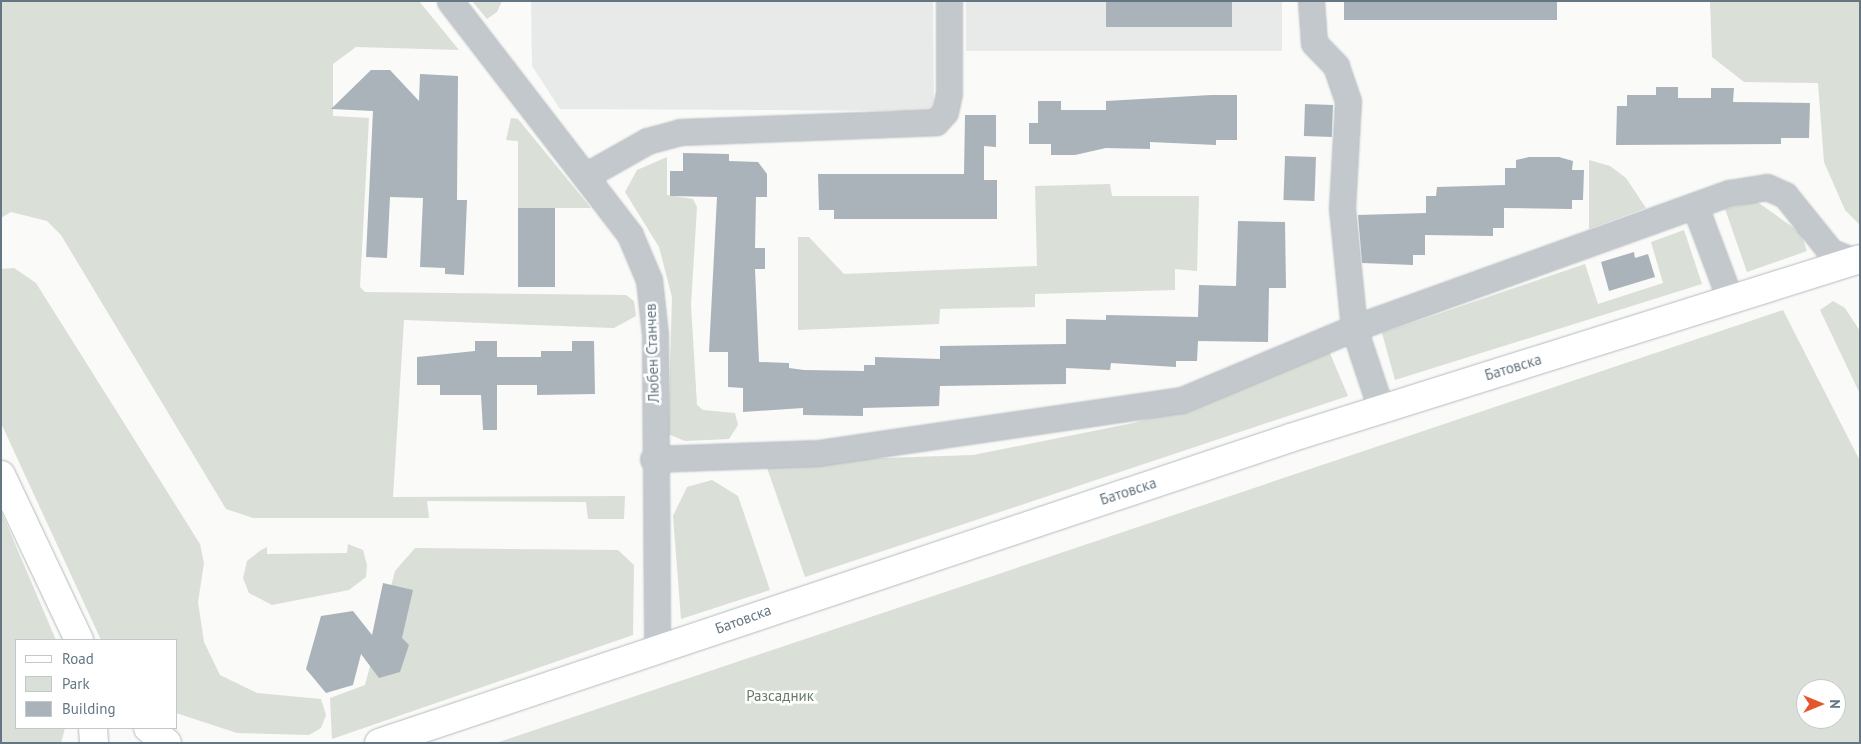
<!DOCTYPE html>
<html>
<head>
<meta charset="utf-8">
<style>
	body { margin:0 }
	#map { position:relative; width:1861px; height:744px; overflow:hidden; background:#fafaf8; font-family:"PT Sans",sans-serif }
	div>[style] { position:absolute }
	.built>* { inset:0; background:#e8e9e9; transform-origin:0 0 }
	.green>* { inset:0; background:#dadfd7 }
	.building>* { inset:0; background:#aab3b9; transform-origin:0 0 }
	.roads { filter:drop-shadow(0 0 1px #b3babf) drop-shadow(0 0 1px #b3babf) }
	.street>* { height:25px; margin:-12.5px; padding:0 12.5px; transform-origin:12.5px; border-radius:12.5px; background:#c3c8cc }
	.secondary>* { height:28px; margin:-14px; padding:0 14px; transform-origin:14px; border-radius:14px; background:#fff }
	span { translate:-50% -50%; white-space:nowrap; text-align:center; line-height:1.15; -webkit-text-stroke:5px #fff; paint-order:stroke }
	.street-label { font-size:15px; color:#657683 }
	.park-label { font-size:15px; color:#687a64 }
	.frame { position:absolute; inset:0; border:2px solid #657683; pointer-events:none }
	.legend { position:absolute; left:15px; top:639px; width:162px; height:90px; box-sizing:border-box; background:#fff; border:1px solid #c1c8cd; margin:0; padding:6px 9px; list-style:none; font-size:15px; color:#657683 }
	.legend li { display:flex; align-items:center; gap:10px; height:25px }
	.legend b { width:25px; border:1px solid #c1c8cd }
	.north { position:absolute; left:1796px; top:679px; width:50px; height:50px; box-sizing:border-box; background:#fff; border:1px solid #c1c8cd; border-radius:50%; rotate:90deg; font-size:14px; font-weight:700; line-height:20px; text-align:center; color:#657683 }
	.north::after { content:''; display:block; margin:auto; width:18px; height:22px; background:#e4572e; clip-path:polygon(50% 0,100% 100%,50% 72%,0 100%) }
</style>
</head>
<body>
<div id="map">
	<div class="built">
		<div style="clip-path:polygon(531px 1px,933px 1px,934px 111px,560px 109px,532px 66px)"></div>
		<div style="left:966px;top:1px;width:316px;height:50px"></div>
	</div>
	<div class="green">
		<div style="clip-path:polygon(1px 1px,419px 1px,459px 50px,356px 47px,333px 64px,333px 116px,369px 118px,360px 287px,365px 292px,626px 295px,634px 301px,636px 316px,614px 328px,404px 320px,393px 497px,625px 496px,624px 519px,588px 519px,586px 502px,427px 501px,429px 518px,253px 518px,226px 509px,61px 235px,47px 221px,11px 212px,1px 218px)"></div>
		<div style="clip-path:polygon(472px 1px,502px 1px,497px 12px,487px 19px)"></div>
		<div style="clip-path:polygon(1710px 1px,1860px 1px,1860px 225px,1845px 210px,1824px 162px,1818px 83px,1744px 82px,1712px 57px)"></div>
		<div style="clip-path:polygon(511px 118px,518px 119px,591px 208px,518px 208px,518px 141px,506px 140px)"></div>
		<div style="clip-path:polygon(667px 157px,667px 195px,693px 199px,697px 207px,691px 305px,697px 405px,703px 410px,735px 413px,738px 425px,729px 439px,685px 441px,668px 434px,672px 297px,659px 247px,625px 192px,637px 170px)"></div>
		<div style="clip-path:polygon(1589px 160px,1610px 166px,1626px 178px,1646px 208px,1589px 229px)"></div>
		<div style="clip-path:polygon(1110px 184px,1112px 196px,1199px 196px,1197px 271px,1175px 269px,1175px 290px,1035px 294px,1035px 307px,940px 309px,939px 324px,798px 330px,798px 237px,809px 237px,844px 274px,1037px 266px,1035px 186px)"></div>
		<div style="clip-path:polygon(1756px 201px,1801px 233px,1807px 251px,1747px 272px,1725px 209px)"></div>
		<div style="clip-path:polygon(1684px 230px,1702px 284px,1395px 380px,1382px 333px,1585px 264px,1598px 304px,1663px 283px,1651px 242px)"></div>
		<div style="clip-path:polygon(14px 268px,36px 283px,200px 544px,204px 563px,198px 602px,204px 642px,220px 675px,257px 693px,321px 699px,326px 715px,321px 728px,309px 735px,237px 733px,176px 713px,176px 640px,101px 640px,1px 423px,1px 269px)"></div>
		<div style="clip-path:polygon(1833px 301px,1845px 308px,1860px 331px,1860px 394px,1820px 310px)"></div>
		<div style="clip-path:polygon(evenodd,1783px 310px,1860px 461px,1860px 743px,496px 743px,1783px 310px,1806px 689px,1836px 689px,1836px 719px,1806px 719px,1806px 689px)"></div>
		<div style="clip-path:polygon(1329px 351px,1348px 396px,805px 577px,765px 462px,973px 455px,1133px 423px,1201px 404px)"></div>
		<div style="clip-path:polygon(712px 480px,738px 496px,770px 590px,681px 619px,673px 516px,687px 487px)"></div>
		<div style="clip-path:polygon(1px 511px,56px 640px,16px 640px,16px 728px,65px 728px,61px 743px,1px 743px)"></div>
		<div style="clip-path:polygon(348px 544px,363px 550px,367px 565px,366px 577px,349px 590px,272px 605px,249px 593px,243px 578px,247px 561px,261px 550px,267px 547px,267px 554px,347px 553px)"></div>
		<div style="clip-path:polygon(415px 548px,618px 550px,634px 565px,633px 635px,332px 739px,330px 698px,365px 685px,395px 571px)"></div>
	</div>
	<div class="building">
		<div style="left:1106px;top:1px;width:126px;height:26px"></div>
		<div style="left:1344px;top:1px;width:213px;height:19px"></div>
		<div style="clip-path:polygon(371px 70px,390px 70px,419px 101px,420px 74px,458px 76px,457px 200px,467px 200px,464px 275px,445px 274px,445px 268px,420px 267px,423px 198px,390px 197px,387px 258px,366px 257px,373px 111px,331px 109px)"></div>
		<div style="clip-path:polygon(1656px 87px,1678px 87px,1678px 98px,1711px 98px,1711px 88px,1734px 88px,1733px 102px,1810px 103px,1809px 138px,1781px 138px,1781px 144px,1616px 145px,1617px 106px,1627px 106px,1627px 95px,1656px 95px)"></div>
		<div style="clip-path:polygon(1211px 95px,1237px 95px,1237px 140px,1216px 140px,1216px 145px,1150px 142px,1150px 149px,1106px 148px,1075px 155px,1051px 155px,1051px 144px,1029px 144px,1029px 123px,1038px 123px,1038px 101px,1061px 101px,1061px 110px,1106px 110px,1106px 101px)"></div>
		<div style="left:1305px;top:104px;width:28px;height:32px;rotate:2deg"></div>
		<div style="clip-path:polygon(965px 115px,996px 115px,996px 147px,984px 146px,984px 180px,997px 180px,997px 219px,834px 219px,834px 210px,819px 210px,818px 174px,964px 174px)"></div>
		<div style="clip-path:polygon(683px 153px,729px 154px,729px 161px,758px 162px,767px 174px,767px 197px,756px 197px,755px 248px,765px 248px,765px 269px,755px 269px,759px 362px,789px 363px,789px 368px,804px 370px,864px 371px,864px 365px,875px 365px,875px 357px,940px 359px,940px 346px,1066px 344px,1066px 319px,1106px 320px,1106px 315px,1198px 317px,1199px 285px,1236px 286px,1238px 221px,1285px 222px,1286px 288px,1269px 288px,1268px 342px,1198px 341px,1197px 361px,1176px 361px,1176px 367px,1111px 363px,1110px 370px,1066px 368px,1066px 384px,940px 386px,939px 406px,863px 408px,863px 416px,803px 415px,803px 408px,743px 412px,743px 388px,728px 387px,728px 352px,709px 352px,717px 197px,670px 196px,670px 171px,683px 171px)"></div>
		<div style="left:1285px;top:156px;width:31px;height:44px;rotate:2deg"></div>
		<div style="clip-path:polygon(1529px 157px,1559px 157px,1573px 161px,1572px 170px,1584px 170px,1583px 200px,1572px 200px,1572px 209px,1504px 208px,1504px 228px,1493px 228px,1493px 236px,1425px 235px,1425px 255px,1413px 255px,1413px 265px,1362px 263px,1358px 215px,1426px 213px,1426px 196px,1436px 196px,1437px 187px,1505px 185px,1505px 168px,1516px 168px,1516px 160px)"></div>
		<div style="left:518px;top:208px;width:37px;height:79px"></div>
		<div style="clip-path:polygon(1634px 252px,1635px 258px,1648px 254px,1655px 277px,1609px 291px,1601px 262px)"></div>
		<div style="clip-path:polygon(475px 341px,497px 341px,497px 357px,541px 357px,541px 351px,572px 351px,572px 341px,594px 341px,595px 394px,537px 395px,537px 385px,497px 385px,497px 430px,483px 430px,481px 395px,440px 395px,440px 385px,417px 385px,417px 357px,475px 351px)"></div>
		<div style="clip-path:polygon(383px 583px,413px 590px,402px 638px,409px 645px,400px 672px,379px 678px,361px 654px,353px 685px,326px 693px,306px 669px,321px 616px,353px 611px,372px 635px)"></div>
	</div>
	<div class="roads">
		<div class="street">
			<div style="left:450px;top:1px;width:295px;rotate:52.4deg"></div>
			<div style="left:630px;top:235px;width:49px;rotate:67.1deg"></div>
			<div style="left:649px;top:280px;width:54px;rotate:83.7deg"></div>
			<div style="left:655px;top:334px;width:315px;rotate:89.6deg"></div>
			<div style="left:1311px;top:1px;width:42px;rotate:85.9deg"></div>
			<div style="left:1314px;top:43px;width:32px;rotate:46deg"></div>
			<div style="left:1336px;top:66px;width:37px;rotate:71deg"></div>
			<div style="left:1348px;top:101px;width:107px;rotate:93.2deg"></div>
			<div style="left:1342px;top:208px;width:121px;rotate:84.3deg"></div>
			<div style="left:1354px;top:328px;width:85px;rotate:71.6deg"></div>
			<div style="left:587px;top:175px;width:69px;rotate:-29.5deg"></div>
			<div style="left:647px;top:141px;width:34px;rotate:-15deg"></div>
			<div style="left:680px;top:132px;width:256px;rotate:-2.2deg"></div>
			<div style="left:936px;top:122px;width:13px;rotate:-48deg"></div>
			<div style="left:945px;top:112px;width:19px;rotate:-78deg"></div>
			<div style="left:949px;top:93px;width:92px;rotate:-90deg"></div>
			<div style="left:1695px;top:206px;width:99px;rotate:69.4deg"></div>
			<div style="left:653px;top:459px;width:165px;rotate:-2.1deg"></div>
			<div style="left:818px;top:453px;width:368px;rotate:-8.3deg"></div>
			<div style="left:1182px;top:400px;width:186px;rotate:-22.7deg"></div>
			<div style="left:1354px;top:328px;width:399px;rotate:-19.8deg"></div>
			<div style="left:1729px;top:193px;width:38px;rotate:-9deg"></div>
			<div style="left:1767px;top:187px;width:20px;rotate:24deg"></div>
			<div style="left:1785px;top:195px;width:73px;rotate:51.1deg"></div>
			<div style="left:1831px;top:252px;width:25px;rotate:21deg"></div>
		</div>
		<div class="secondary">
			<div style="left:1px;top:475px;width:183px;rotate:64.7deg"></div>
			<div style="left:93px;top:728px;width:15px;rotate:86deg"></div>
			<div style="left:148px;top:728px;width:24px;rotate:38deg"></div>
			<div style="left:379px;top:743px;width:961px;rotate:-18.51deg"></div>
			<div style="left:1290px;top:438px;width:597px;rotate:-17.43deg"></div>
		</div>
	</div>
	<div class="street-label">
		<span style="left:652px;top:353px;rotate:-92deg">Любен Станчев</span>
		<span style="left:1513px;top:367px;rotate:-17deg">Батовска</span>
		<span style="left:1128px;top:491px;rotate:-18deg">Батовска</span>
		<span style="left:743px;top:619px;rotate:-20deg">Батовска</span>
	</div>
	<div class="park-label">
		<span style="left:780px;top:696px">Разсадник</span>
	</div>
	<div class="frame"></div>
	<ul class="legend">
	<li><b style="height:6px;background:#fff"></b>Road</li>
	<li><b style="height:14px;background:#dadfd7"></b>Park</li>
	<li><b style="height:14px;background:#aab3b9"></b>Building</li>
	</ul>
	<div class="north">N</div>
</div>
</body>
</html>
